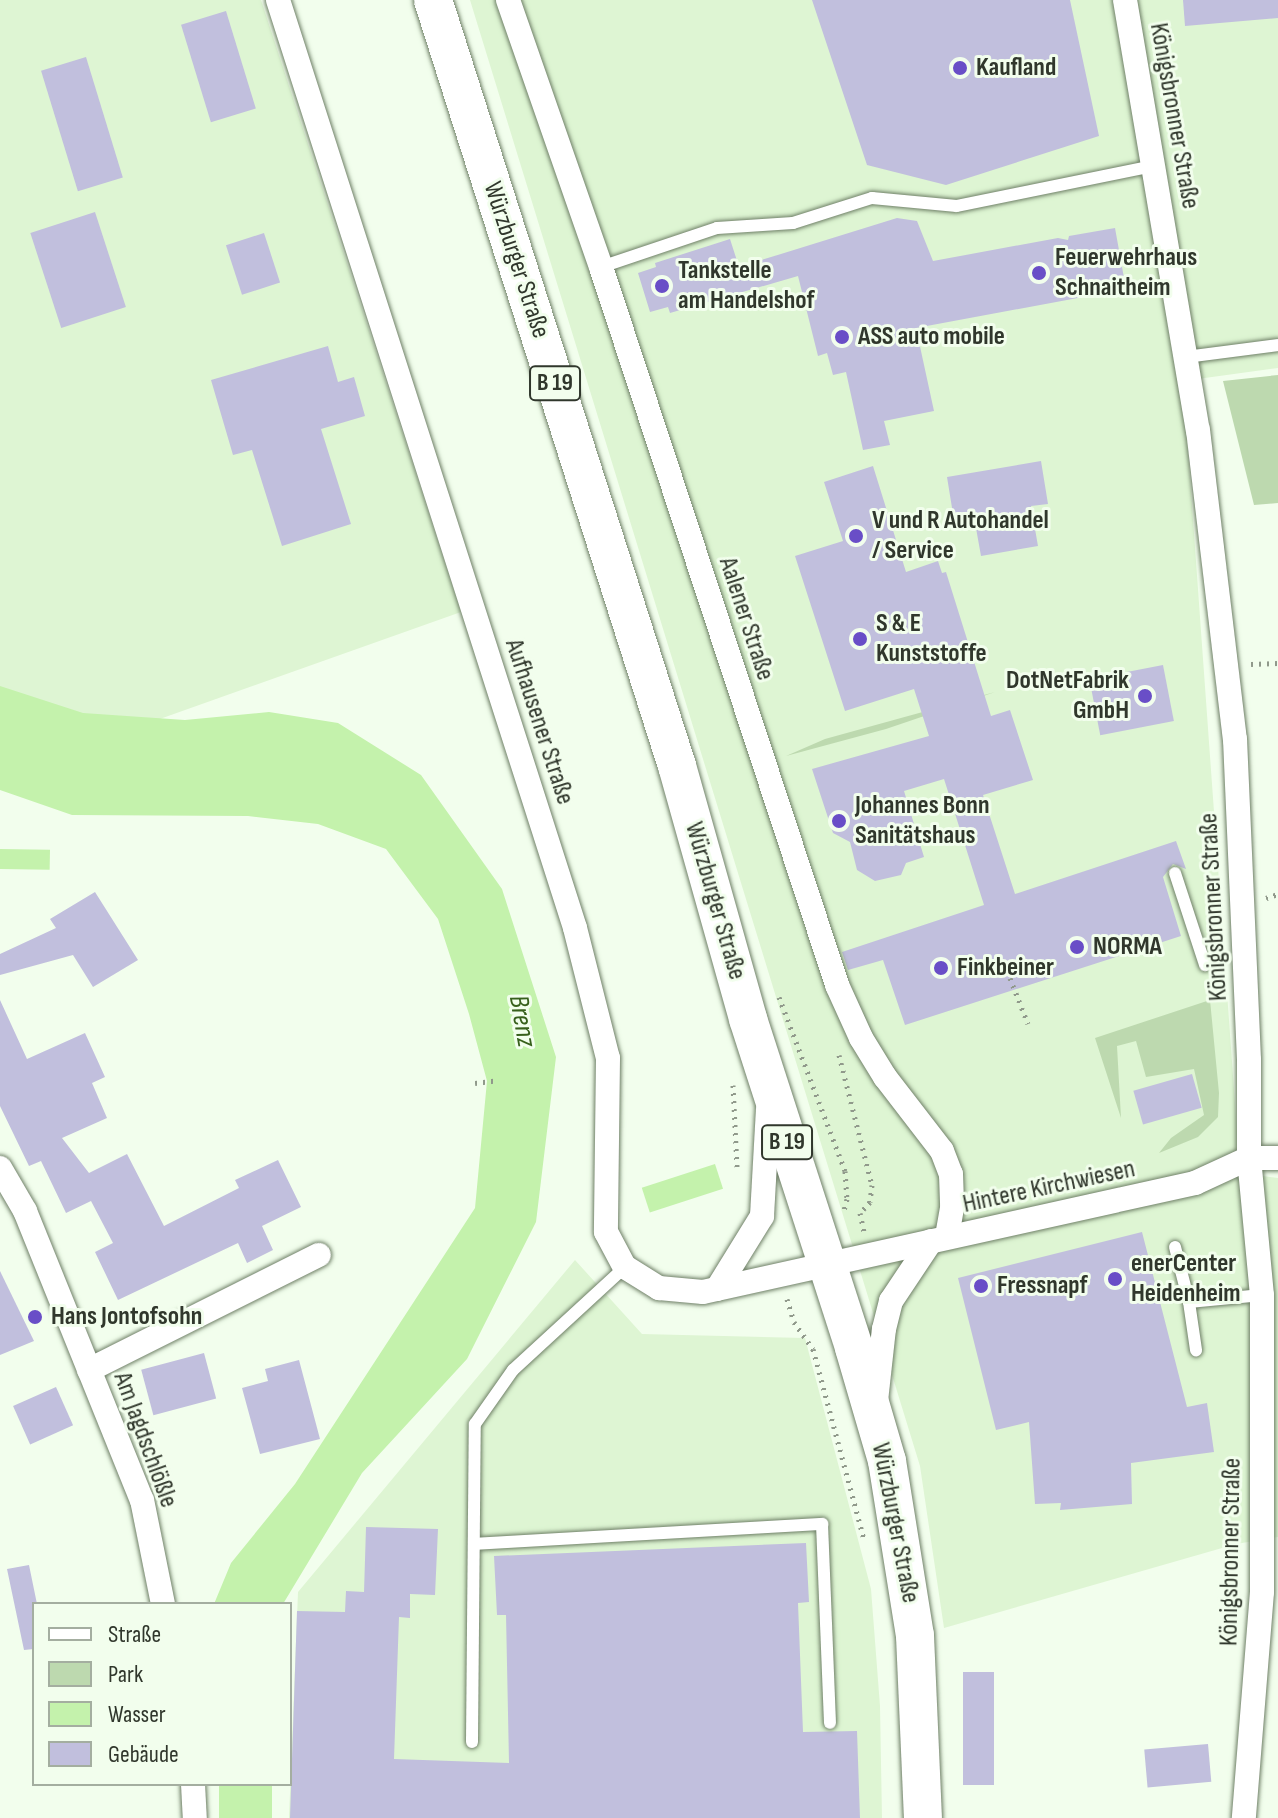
<!DOCTYPE html>
<html>
<head>
<meta charset="utf-8">
<style>
	body { margin:0 }
	#map { position:relative; width:1278px; height:1818px; overflow:hidden; background:#f2feed; font-family:"Sofia Sans Condensed",sans-serif }
	div>[style] { position:absolute }
	.built>* { inset:0; background:#def5d3 }
	.green>* { inset:0; background:#bdd9af }
	.water>* { inset:0; background:#c4f2ac; transform-origin:0 0 }
	.building>* { inset:0; background:#c1bfdd; transform-origin:0 0 }
	.path>* { height:5px; margin-top:-2.5px; transform-origin:0; background:repeating-linear-gradient(90deg,#90998b 0 2px,transparent 0 8px) }
	.roads { filter:drop-shadow(0 0 2px #6f8067) drop-shadow(0 0 2px #6f8067) }
	.service>* { height:12px; margin:-6px; padding:0 6px; transform-origin:6px; border-radius:6px; background:#fff }
	.minor>* { height:24px; margin:-12px; padding:0 12px; transform-origin:12px; border-radius:12px; background:#fff }
	.primary>* { height:38px; margin:-19px; padding:0 19px; transform-origin:19px; border-radius:19px; background:#fff }
	.dots>* { width:22px; height:22px; translate:-50% -50%; box-sizing:border-box; border:4px solid #f2feed; border-radius:50% }
	span { translate:-50% -50%; white-space:nowrap; text-align:center; line-height:1.15; -webkit-text-stroke:6px #f2feed; paint-order:stroke }
	.shield-label span { padding:2px 6px; background:#f2feed; border:2px solid; border-radius:6px; -webkit-text-stroke-width:0 }
	.shield-label { font-size:24px; color:#30372c; font-weight:700 }
	.poi-label { font-size:26px; color:#30372c; font-weight:700 }
	.left { translate:0 -50%; text-align:left }
	.right { translate:-100% -50%; text-align:right }
	.street-label { font-size:26px; color:#30372c }
	.water-label { font-size:28px; color:#37601c; font-style:italic }
	.legend { position:absolute; left:32px; top:1602px; width:260px; height:184px; box-sizing:border-box; background:#f2feed; border:2px solid #a4aea0; margin:0; padding:10px 14px; list-style:none; font-size:24px; color:#30372c }
	.legend li { display:flex; align-items:center; gap:16px; height:40px }
	.legend b { width:40px; border:2px solid #a4aea0 }
</style>
</head>
<body>
<div id="map">
	<div class="built">
		<div style="clip-path:polygon(0 0,261px 0,461px 612px,39px 762px,0 697px)"></div>
		<div style="clip-path:polygon(470px 0,1278px 0,1278px 368px,1183px 381px,1240px 1173px,1278px 1178px,1278px 1537px,1236px 1544px,944px 1628px,920px 1466px)"></div>
		<div style="clip-path:polygon(575px 1260px,642px 1334px,805px 1338px,871px 1589px,880px 1706px,882px 1818px,289px 1818px,298px 1592px)"></div>
	</div>
	<div class="green">
		<div style="clip-path:polygon(1278px 375px,1278px 503px,1254px 505px,1223px 381px)"></div>
		<div style="clip-path:polygon(995px 692px,886px 729px,786px 756px,825px 739px)"></div>
		<div style="clip-path:polygon(1210px 1000px,1219px 1093px,1218px 1117px,1198px 1137px,1159px 1153px,1171px 1138px,1204px 1115px,1194px 1069px,1146px 1077px,1136px 1041px,1117px 1046px,1121px 1118px,1095px 1038px)"></div>
	</div>
	<div class="water">
		<div style="clip-path:polygon(0 686px,83px 713px,185px 720px,269px 712px,338px 723px,421px 775px,502px 889px,556px 1057px,536px 1222px,467px 1359px,362px 1473px,283px 1604px,214px 1604px,231px 1563px,295px 1484px,475px 1208px,487px 1081px,469px 1014px,438px 919px,386px 849px,318px 824px,248px 816px,72px 815px,0 790px)"></div>
		<div style="left:0;top:849px;width:50px;height:20px;rotate:1deg"></div>
		<div style="left:715px;top:1164px;width:26px;height:77px;rotate:72deg"></div>
		<div style="left:219px;top:1784px;width:53px;height:34px"></div>
	</div>
	<div class="building">
		<div style="clip-path:polygon(812px 0,1070px 0,1099px 136px,946px 185px,867px 165px)"></div>
		<div style="clip-path:polygon(1183px 0,1278px 0,1278px 18px,1185px 26px)"></div>
		<div style="left:226px;top:11px;width:102px;height:47px;rotate:73deg"></div>
		<div style="left:86px;top:57px;width:126px;height:47px;rotate:73deg"></div>
		<div style="left:95px;top:212px;width:100px;height:68px;rotate:72deg"></div>
		<div style="clip-path:polygon(897px 218px,917px 221px,933px 261px,1058px 238px,1068px 240px,1069px 236px,1115px 228px,1126px 289px,916px 328px,934px 411px,884px 421px,890px 445px,863px 450px,846px 372px,833px 375px,827px 353px,818px 356px,798px 276px,670px 313px,668px 307px,650px 312px,638px 273px,656px 267px,655px 263px,730px 239px,739px 267px)"></div>
		<div style="left:264px;top:233px;width:52px;height:40px;rotate:72deg"></div>
		<div style="clip-path:polygon(328px 346px,338px 382px,354px 377px,365px 416px,321px 429px,351px 524px,282px 546px,252px 450px,233px 455px,211px 380px)"></div>
		<div style="clip-path:polygon(1041px 461px,1048px 504px,1031px 506px,1038px 546px,981px 556px,974px 517px,954px 520px,947px 477px)"></div>
		<div style="clip-path:polygon(873px 466px,906px 572px,938px 561px,942px 573px,946px 572px,991px 716px,1010px 710px,1033px 780px,983px 795px,1015px 894px,1176px 841px,1186px 869px,1173px 864px,1163px 877px,1181px 936px,905px 1025px,883px 960px,848px 970px,842px 952px,984px 905px,944px 779px,904px 791px,924px 857px,906px 863px,901px 875px,875px 881px,857px 870px,850px 842px,833px 833px,812px 769px,929px 736px,914px 689px,845px 711px,795px 556px,843px 541px,824px 482px)"></div>
		<div style="left:1163px;top:665px;width:57px;height:75px;rotate:79deg"></div>
		<div style="clip-path:polygon(95px 892px,138px 960px,93px 987px,73px 955px,0 975px,0 954px,56px 928px,50px 919px)"></div>
		<div style="clip-path:polygon(0 1000px,27px 1059px,85px 1033px,105px 1077px,92px 1083px,107px 1118px,62px 1138px,89px 1173px,127px 1154px,164px 1226px,239px 1188px,235px 1180px,278px 1160px,301px 1207px,262px 1226px,273px 1250px,247px 1263px,238px 1243px,118px 1300px,95px 1252px,113px 1243px,91px 1201px,66px 1213px,41px 1161px,29px 1166px,0 1106px)"></div>
		<div style="left:1192px;top:1074px;width:35px;height:61px;rotate:74deg"></div>
		<div style="clip-path:polygon(1142px 1232px,1187px 1407px,1207px 1403px,1214px 1452px,1131px 1463px,1132px 1504px,1060px 1510px,1061px 1503px,1035px 1504px,1029px 1422px,996px 1430px,958px 1278px)"></div>
		<div style="clip-path:polygon(0 1271px,34px 1341px,0 1355px)"></div>
		<div style="left:204px;top:1353px;width:47px;height:65px;rotate:75deg"></div>
		<div style="clip-path:polygon(299px 1360px,320px 1439px,260px 1454px,242px 1388px,268px 1381px,265px 1369px)"></div>
		<div style="left:56px;top:1387px;width:42px;height:47px;rotate:66deg"></div>
		<div style="clip-path:polygon(366px 1527px,438px 1529px,435px 1595px,410px 1594px,410px 1618px,399px 1617px,394px 1759px,509px 1763px,506px 1615px,497px 1615px,494px 1556px,806px 1543px,809px 1602px,798px 1603px,803px 1732px,857px 1731px,860px 1818px,290px 1818px,297px 1611px,345px 1612px,346px 1591px,364px 1592px)"></div>
		<div style="clip-path:polygon(29px 1565px,37px 1604px,34px 1604px,34px 1649px,24px 1650px,7px 1569px)"></div>
		<div style="left:994px;top:1672px;width:113px;height:31px;rotate:90deg"></div>
		<div style="left:1208px;top:1744px;width:38px;height:64px;rotate:85deg"></div>
	</div>
	<div class="path">
		<div style="left:1251px;top:664px;width:27px;rotate:-2deg"></div>
		<div style="left:1266px;top:898px;width:13px;rotate:-18deg"></div>
		<div style="left:1010px;top:978px;width:49px;rotate:68.6deg"></div>
		<div style="left:779px;top:997px;width:186px;rotate:69.2deg"></div>
		<div style="left:845px;top:1171px;width:28px;rotate:86deg"></div>
		<div style="left:847px;top:1199px;width:11px;rotate:105deg"></div>
		<div style="left:839px;top:1055px;width:134px;rotate:75.8deg"></div>
		<div style="left:872px;top:1185px;width:17px;rotate:97deg"></div>
		<div style="left:870px;top:1202px;width:15px;rotate:132deg"></div>
		<div style="left:860px;top:1213px;width:19px;rotate:78deg"></div>
		<div style="left:475px;top:1083px;width:23px;rotate:-7deg"></div>
		<div style="left:733px;top:1085px;width:82px;rotate:87.2deg"></div>
		<div style="left:787px;top:1299px;width:24px;rotate:73deg"></div>
		<div style="left:794px;top:1322px;width:33px;rotate:55deg"></div>
		<div style="left:813px;top:1349px;width:197px;rotate:75deg"></div>
	</div>
	<div class="roads">
		<div class="service">
			<div style="left:601px;top:267px;width:122px;rotate:-18.6deg"></div>
			<div style="left:717px;top:228px;width:76px;rotate:-3.8deg"></div>
			<div style="left:793px;top:223px;width:83px;rotate:-17.6deg"></div>
			<div style="left:872px;top:198px;width:85px;rotate:5.4deg"></div>
			<div style="left:957px;top:206px;width:201px;rotate:-11.5deg"></div>
			<div style="left:1186px;top:357px;width:93px;rotate:-7.4deg"></div>
			<div style="left:1175px;top:873px;width:97px;rotate:71.9deg"></div>
			<div style="left:1175px;top:1247px;width:57px;rotate:75.7deg"></div>
			<div style="left:1189px;top:1302px;width:49px;rotate:81.7deg"></div>
			<div style="left:1189px;top:1302px;width:73px;rotate:-5.5deg"></div>
			<div style="left:474px;top:1544px;width:349px;rotate:-3.3deg"></div>
			<div style="left:822px;top:1524px;width:199px;rotate:87.7deg"></div>
			<div style="left:472px;top:1742px;width:318px;rotate:-89.5deg"></div>
			<div style="left:475px;top:1424px;width:66px;rotate:-54.9deg"></div>
			<div style="left:513px;top:1370px;width:152px;rotate:-42.6deg"></div>
		</div>
		<div class="minor">
			<div style="left:278px;top:0;width:974px;rotate:72.25deg"></div>
			<div style="left:575px;top:928px;width:134px;rotate:75.8deg"></div>
			<div style="left:608px;top:1058px;width:174px;rotate:90.7deg"></div>
			<div style="left:606px;top:1232px;width:40px;rotate:62deg"></div>
			<div style="left:625px;top:1267px;width:40px;rotate:32deg"></div>
			<div style="left:659px;top:1288px;width:44px;rotate:5.2deg"></div>
			<div style="left:703px;top:1292px;width:504px;rotate:-12.49deg"></div>
			<div style="left:1195px;top:1183px;width:60px;rotate:-24.8deg"></div>
			<div style="left:1249px;top:1158px;width:29px"></div>
			<div style="left:508px;top:0;width:283px;rotate:70.8deg"></div>
			<div style="left:601px;top:267px;width:756px;rotate:71.8deg"></div>
			<div style="left:837px;top:985px;width:58px;rotate:65.6deg"></div>
			<div style="left:861px;top:1038px;width:46px;rotate:58.4deg"></div>
			<div style="left:885px;top:1077px;width:93px;rotate:52.4deg"></div>
			<div style="left:942px;top:1151px;width:25px;rotate:69deg"></div>
			<div style="left:951px;top:1174px;width:34px;rotate:88deg"></div>
			<div style="left:952px;top:1208px;width:29px;rotate:100deg"></div>
			<div style="left:1125px;top:0;width:436px;rotate:80.4deg"></div>
			<div style="left:1198px;top:430px;width:311px;rotate:83.2deg"></div>
			<div style="left:1235px;top:739px;width:321px;rotate:87.5deg"></div>
			<div style="left:1249px;top:1060px;width:98px;rotate:90deg"></div>
			<div style="left:1249px;top:1158px;width:138px;rotate:84.6deg"></div>
			<div style="left:1262px;top:1295px;width:297px;rotate:90deg"></div>
			<div style="left:1262px;top:1592px;width:227px;rotate:94.6deg"></div>
			<div style="left:0;top:1168px;width:50px;rotate:59.8deg"></div>
			<div style="left:25px;top:1211px;width:312px;rotate:68deg"></div>
			<div style="left:142px;top:1500px;width:106px;rotate:78.6deg"></div>
			<div style="left:717px;top:1289px;width:86px;rotate:-58.3deg"></div>
			<div style="left:762px;top:1216px;width:107px;rotate:-86.8deg"></div>
			<div style="left:89px;top:1370px;width:257px;rotate:-26.6deg"></div>
			<div style="left:876px;top:1401px;width:72px;rotate:-83.7deg"></div>
			<div style="left:884px;top:1329px;width:29px;rotate:-76deg"></div>
			<div style="left:891px;top:1301px;width:72px;rotate:-56.3deg"></div>
			<div style="left:193px;top:1784px;width:34px;rotate:87deg"></div>
		</div>
		<div class="primary">
			<div style="left:433px;top:0;width:804px;rotate:72.33deg"></div>
			<div style="left:677px;top:766px;width:263px;rotate:74.3deg"></div>
			<div style="left:748px;top:1019px;width:346px;rotate:72.1deg"></div>
			<div style="left:854px;top:1348px;width:118px;rotate:73.7deg"></div>
			<div style="left:887px;top:1461px;width:177px;rotate:80.9deg"></div>
			<div style="left:915px;top:1636px;width:182px;rotate:87.5deg"></div>
		</div>
	</div>
	<div class="dots">
		<div style="left:960px;top:68px;background:#694ec7"></div>
		<div style="left:1039px;top:273px;background:#694ec7"></div>
		<div style="left:662px;top:286px;background:#694ec7"></div>
		<div style="left:842px;top:337px;background:#694ec7"></div>
		<div style="left:856px;top:536px;background:#694ec7"></div>
		<div style="left:860px;top:639px;background:#694ec7"></div>
		<div style="left:1145px;top:696px;background:#694ec7"></div>
		<div style="left:839px;top:821px;background:#694ec7"></div>
		<div style="left:1077px;top:947px;background:#694ec7"></div>
		<div style="left:941px;top:968px;background:#694ec7"></div>
		<div style="left:1115px;top:1279px;background:#694ec7"></div>
		<div style="left:981px;top:1286px;background:#694ec7"></div>
		<div style="left:35px;top:1317px;background:#694ec7"></div>
	</div>
	<div class="shield-label">
		<span style="left:555px;top:383px">B 19</span>
		<span style="left:787px;top:1142px">B 19</span>
	</div>
	<div class="poi-label">
		<span class="left" style="left:976px;top:68px">Kaufland</span>
		<span class="left" style="left:1055px;top:273px">Feuerwehrhaus<br>Schnaitheim</span>
		<span class="left" style="left:678px;top:286px">Tankstelle<br>am Handelshof</span>
		<span class="left" style="left:858px;top:337px">ASS auto mobile</span>
		<span class="left" style="left:872px;top:536px">V und R Autohandel<br>/ Service</span>
		<span class="left" style="left:876px;top:639px">S &amp; E<br>Kunststoffe</span>
		<span class="right" style="left:1129px;top:696px">DotNetFabrik<br>GmbH</span>
		<span class="left" style="left:855px;top:821px">Johannes Bonn<br>Sanitätshaus</span>
		<span class="left" style="left:1093px;top:947px">NORMA</span>
		<span class="left" style="left:957px;top:968px">Finkbeiner</span>
		<span class="left" style="left:1131px;top:1279px">enerCenter<br>Heidenheim</span>
		<span class="left" style="left:997px;top:1286px">Fressnapf</span>
		<span class="left" style="left:51px;top:1317px">Hans Jontofsohn</span>
	</div>
	<div class="street-label">
		<span style="left:1174px;top:116px;rotate:80deg">Königsbronner Straße</span>
		<span style="left:516px;top:260px;rotate:72deg">Würzburger Straße</span>
		<span style="left:746px;top:619px;rotate:72deg">Aalener Straße</span>
		<span style="left:539px;top:722px;rotate:72deg">Aufhausener Straße</span>
		<span style="left:715px;top:901px;rotate:74deg">Würzburger Straße</span>
		<span style="left:1214px;top:907px;rotate:-93deg">Königsbronner Straße</span>
		<span style="left:1049px;top:1187px;rotate:-12deg">Hintere Kirchwiesen</span>
		<span style="left:145px;top:1440px;rotate:70deg">Am Jagdschlößle</span>
		<span style="left:895px;top:1523px;rotate:79deg">Würzburger Straße</span>
		<span style="left:1231px;top:1552px;rotate:-89deg">Königsbronner Straße</span>
	</div>
	<div class="water-label">
		<span style="left:522px;top:1021px;rotate:80deg">Brenz</span>
	</div>
	<ul class="legend">
	<li><b style="height:10px;background:#fff"></b>Straße</li>
	<li><b style="height:22px;background:#bdd9af"></b>Park</li>
	<li><b style="height:22px;background:#c4f2ac"></b>Wasser</li>
	<li><b style="height:22px;background:#c1bfdd"></b>Gebäude</li>
	</ul>
</div>
</body>
</html>
